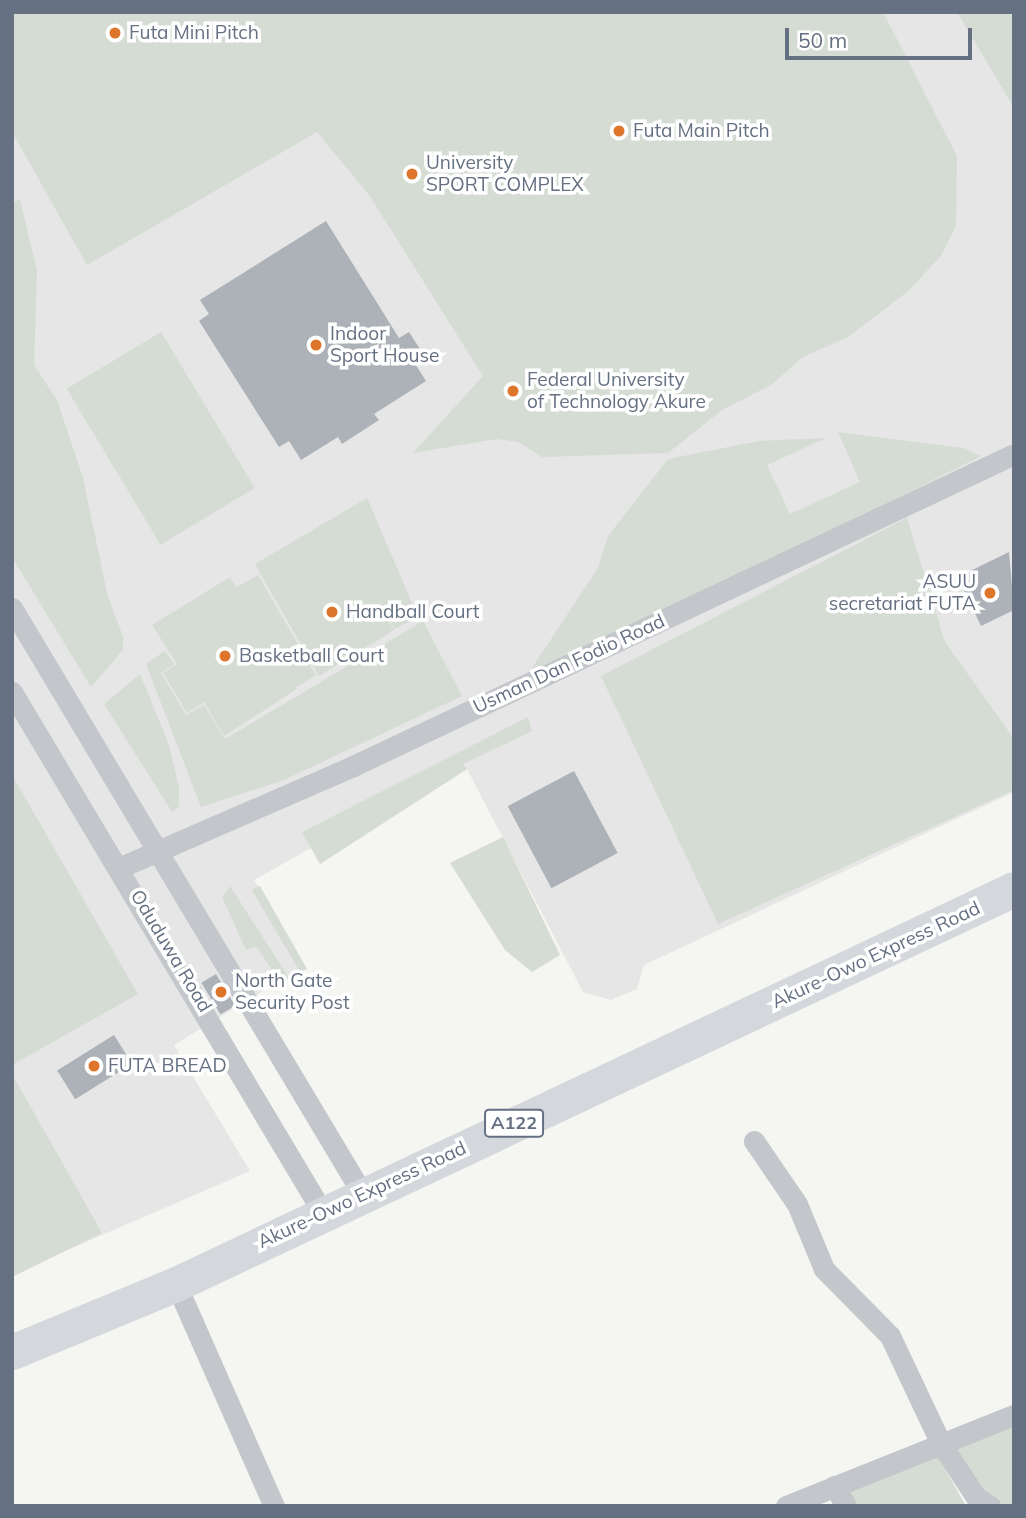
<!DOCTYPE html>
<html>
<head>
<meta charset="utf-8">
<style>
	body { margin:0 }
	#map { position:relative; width:1026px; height:1518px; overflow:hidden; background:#f5f5f2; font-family:Mulish,sans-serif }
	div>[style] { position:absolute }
	.built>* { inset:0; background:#e5e6e5 }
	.green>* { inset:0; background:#d5dcd3; transform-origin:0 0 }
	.building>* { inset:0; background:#acb2b8; transform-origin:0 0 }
	.minor>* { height:21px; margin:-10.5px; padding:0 10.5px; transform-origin:10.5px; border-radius:10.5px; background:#c3c6ca }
	.trunk>* { height:35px; margin:-17.5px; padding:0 17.5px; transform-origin:17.5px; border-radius:17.5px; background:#d4d7dc }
	.dots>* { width:19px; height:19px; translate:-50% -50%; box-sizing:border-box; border:4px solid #fff; border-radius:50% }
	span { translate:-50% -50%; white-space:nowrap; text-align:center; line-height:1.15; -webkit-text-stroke:7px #fff; paint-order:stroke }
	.shield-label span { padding:2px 5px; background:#fff; border:2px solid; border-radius:5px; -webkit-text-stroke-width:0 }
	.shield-label { font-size:18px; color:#657082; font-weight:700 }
	.poi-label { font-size:19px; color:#657082 }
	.left { translate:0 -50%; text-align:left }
	.right { translate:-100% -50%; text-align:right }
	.street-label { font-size:19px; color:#657082 }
	.frame { position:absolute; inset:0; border:14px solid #657082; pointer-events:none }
	.scale { position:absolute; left:785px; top:28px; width:187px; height:32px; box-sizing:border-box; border:4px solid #657082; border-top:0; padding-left:9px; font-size:21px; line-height:24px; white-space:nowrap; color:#657082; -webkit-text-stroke:5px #fff; paint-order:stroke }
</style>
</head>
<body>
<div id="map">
	<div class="built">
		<div style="clip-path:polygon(12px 12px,1014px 12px,1014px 792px,644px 965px,637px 989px,611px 1000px,583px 992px,467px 769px,320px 864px,311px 848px,254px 880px,304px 966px,174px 1045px,250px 1171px,12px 1274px)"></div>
	</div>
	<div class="green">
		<div style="clip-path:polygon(12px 12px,883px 12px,957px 156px,956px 226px,941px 256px,907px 292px,848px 337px,803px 357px,771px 385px,722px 410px,668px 453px,542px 457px,519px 442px,497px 439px,413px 453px,483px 376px,369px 195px,317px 132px,87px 265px,12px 132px)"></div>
		<div style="clip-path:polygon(957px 12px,1014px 12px,1014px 108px)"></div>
		<div style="clip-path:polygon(20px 199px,37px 271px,34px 365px,57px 400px,83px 478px,107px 593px,123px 637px,123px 650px,91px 687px,12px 557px,12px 203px)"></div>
		<div style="left:161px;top:332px;width:182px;height:110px;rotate:59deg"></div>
		<div style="clip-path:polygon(838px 432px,964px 448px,981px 456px,786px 554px,530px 671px,598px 568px,608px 536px,668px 459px,759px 441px,826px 438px,767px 465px,790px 514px,860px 482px)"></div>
		<div style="clip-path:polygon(367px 498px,418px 617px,395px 629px,378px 602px,394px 630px,319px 676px,255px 564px)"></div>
		<div style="clip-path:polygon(907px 518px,945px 642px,1014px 739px,1014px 790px,718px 924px,601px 676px)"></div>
		<div style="left:258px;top:575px;width:116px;height:26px;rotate:60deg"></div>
		<div style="clip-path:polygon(230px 577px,297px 689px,224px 736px,204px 702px,187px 713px,163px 673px,177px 664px,152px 625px)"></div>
		<div style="clip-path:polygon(423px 621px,462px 696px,284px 780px,201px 807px,146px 664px,165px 651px,174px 664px,161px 673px,186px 715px,204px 705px,225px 739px)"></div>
		<div style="clip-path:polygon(140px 674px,169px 745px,179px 788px,179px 806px,172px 812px,104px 704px)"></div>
		<div style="clip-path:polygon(528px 717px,532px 731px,463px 764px,467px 769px,320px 864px,302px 832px)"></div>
		<div style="clip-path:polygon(12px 775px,138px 994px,12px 1065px)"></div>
		<div style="clip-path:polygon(503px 837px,560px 955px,532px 972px,505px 950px,450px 863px)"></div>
		<div style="clip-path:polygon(230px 886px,289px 978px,281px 983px,256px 946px,246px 950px,222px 897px)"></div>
		<div style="clip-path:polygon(259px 886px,260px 886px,307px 969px,300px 972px,252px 890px)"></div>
		<div style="clip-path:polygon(12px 1074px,102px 1233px,12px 1277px)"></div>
		<div style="clip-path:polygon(1014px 1423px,1014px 1506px,998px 1506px,980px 1493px,948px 1448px)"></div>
		<div style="clip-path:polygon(935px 1451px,966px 1506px,852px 1506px,841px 1489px)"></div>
	</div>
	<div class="building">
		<div style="clip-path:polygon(326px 221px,399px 338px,409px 332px,422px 352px,412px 359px,426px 381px,374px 414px,379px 420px,342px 444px,338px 437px,301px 460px,289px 441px,279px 447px,199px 321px,209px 314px,200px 300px)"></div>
		<div style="clip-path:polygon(1009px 552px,1014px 610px,981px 626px,958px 577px)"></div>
		<div style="left:574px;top:771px;width:93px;height:75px;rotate:62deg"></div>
		<div style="left:216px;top:974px;width:37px;height:17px;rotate:59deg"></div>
		<div style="left:114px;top:1035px;width:34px;height:67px;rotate:58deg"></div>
	</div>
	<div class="minor">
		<div style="left:12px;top:608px;width:682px;rotate:59.11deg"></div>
		<div style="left:12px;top:692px;width:607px;rotate:59.17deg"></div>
		<div style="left:121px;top:867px;width:253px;rotate:-23.5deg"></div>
		<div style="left:353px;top:766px;width:731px;rotate:-25.27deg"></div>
		<div style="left:754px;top:1141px;width:76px;rotate:55.7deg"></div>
		<div style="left:797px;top:1204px;width:70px;rotate:67.4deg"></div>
		<div style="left:824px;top:1269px;width:94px;rotate:45.4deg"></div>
		<div style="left:890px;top:1336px;width:119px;rotate:64.7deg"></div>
		<div style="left:941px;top:1444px;width:64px;rotate:56.6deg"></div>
		<div style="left:976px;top:1497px;width:17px;rotate:33deg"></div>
		<div style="left:176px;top:1284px;width:243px;rotate:66.2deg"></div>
		<div style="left:834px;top:1486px;width:23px;rotate:59deg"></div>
		<div style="left:786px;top:1506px;width:245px;rotate:-21.8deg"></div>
	</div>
	<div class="trunk">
		<div style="left:12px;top:1352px;width:178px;rotate:-22.5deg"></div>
		<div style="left:176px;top:1284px;width:926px;rotate:-25.24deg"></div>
	</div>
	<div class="dots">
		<div style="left:115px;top:33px;background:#dd752b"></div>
		<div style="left:619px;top:131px;background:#dd752b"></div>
		<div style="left:412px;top:174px;background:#dd752b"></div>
		<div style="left:316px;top:345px;background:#dd752b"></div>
		<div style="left:513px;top:391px;background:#dd752b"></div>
		<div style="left:990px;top:593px;background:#dd752b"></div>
		<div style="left:332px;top:612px;background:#dd752b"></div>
		<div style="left:225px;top:656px;background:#dd752b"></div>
		<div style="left:221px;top:992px;background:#dd752b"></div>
		<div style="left:94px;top:1066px;background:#dd752b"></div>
	</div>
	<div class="shield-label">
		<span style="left:514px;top:1123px">A122</span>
	</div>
	<div class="poi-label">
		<span class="left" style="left:129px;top:33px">Futa Mini Pitch</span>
		<span class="left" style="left:633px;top:131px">Futa Main Pitch</span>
		<span class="left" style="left:426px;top:174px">University<br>SPORT COMPLEX</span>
		<span class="left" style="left:330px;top:345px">Indoor<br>Sport House</span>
		<span class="left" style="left:527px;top:391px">Federal University<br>of Technology Akure</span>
		<span class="right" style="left:976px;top:593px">ASUU<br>secretariat FUTA</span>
		<span class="left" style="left:346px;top:612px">Handball Court</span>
		<span class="left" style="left:239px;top:656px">Basketball Court</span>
		<span class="left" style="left:235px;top:992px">North Gate<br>Security Post</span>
		<span class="left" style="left:108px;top:1066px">FUTA BREAD</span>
	</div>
	<div class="street-label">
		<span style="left:569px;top:664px;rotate:-25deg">Usman Dan Fodio Road</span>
		<span style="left:171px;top:951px;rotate:59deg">Oduduwa Road</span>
		<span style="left:876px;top:955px;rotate:-25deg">Akure-Owo Express Road</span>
		<span style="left:362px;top:1195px;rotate:-25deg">Akure-Owo Express Road</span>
	</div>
	<div class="frame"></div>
	<div class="scale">50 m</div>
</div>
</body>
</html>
